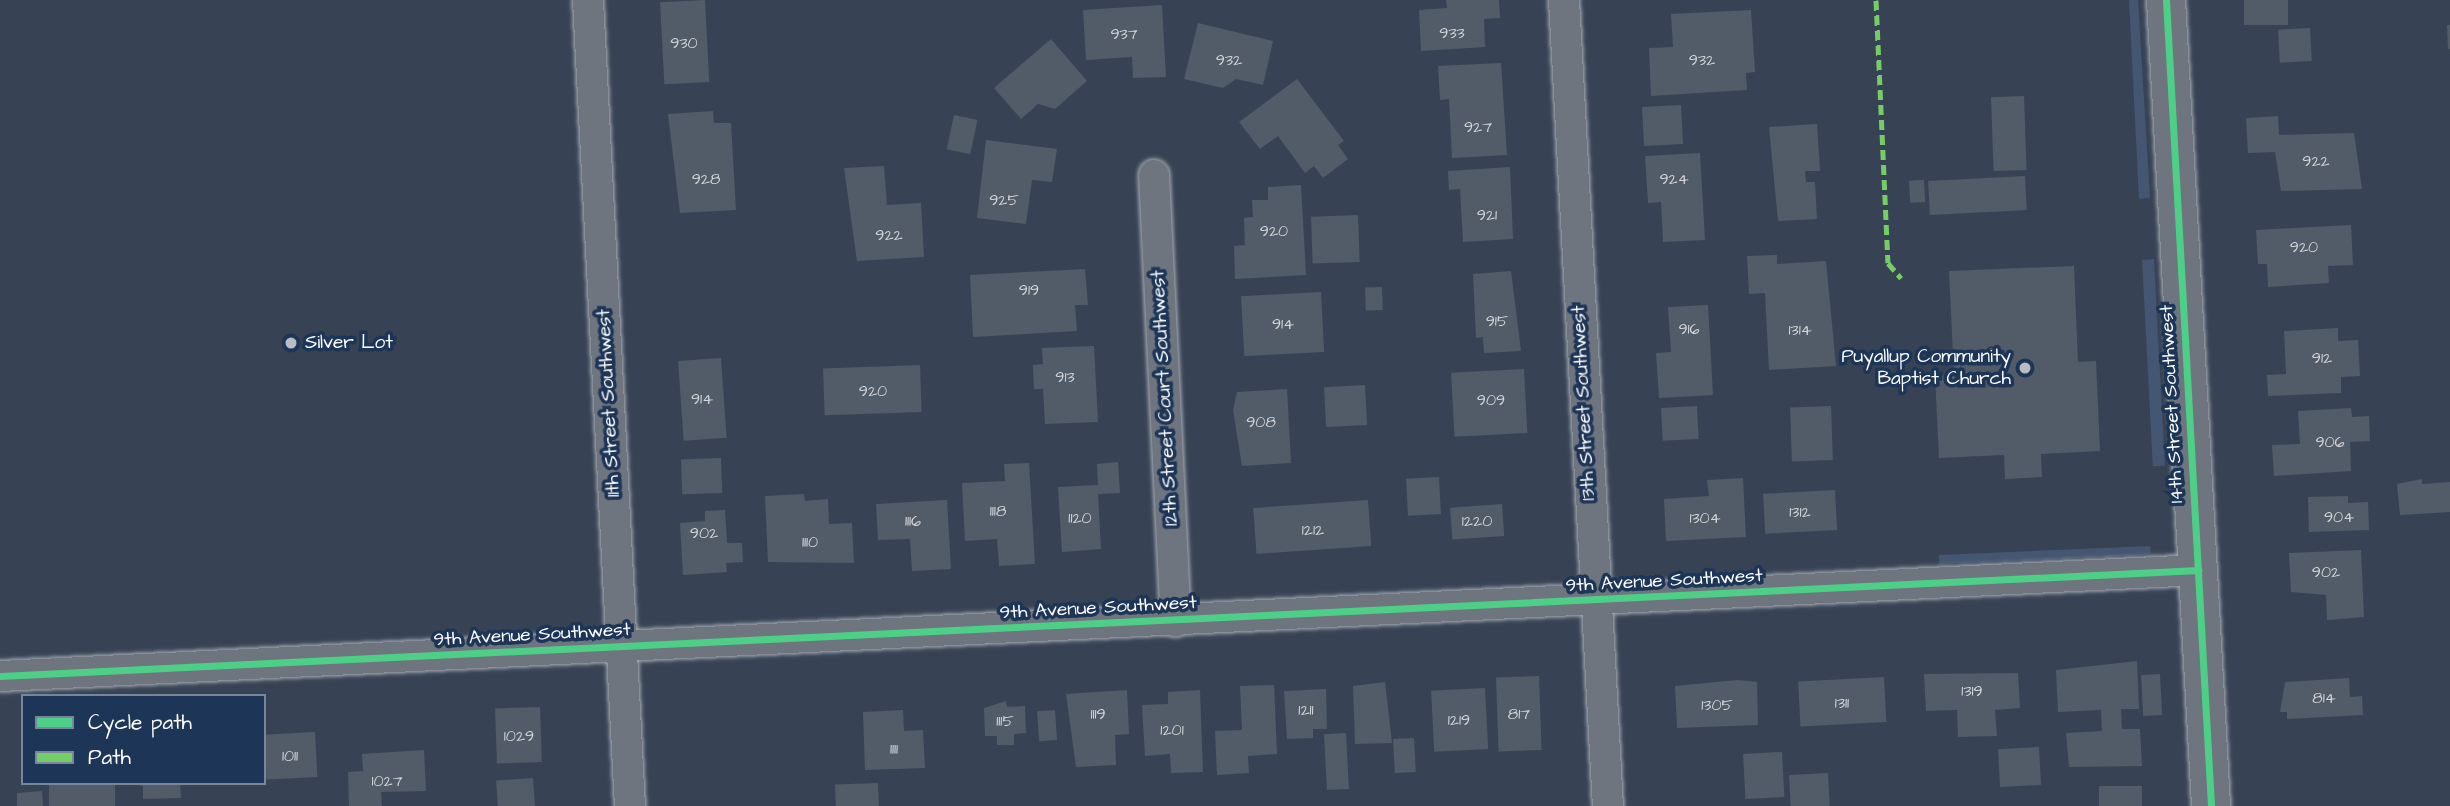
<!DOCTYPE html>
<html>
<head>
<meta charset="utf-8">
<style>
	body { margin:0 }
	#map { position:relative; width:2450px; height:806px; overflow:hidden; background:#374354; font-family:"Architects Daughter",sans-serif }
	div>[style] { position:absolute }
	.green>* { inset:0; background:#445671; transform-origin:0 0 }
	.building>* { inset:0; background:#525b68; transform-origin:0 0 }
	.roads { filter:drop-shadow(0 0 2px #a5aab2) drop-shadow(0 0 2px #a5aab2) }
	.street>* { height:30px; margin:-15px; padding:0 15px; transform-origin:15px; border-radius:15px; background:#6f757e }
	.secondary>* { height:38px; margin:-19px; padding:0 19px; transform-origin:19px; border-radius:19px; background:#6f757e }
	.quiet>* { height:5px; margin-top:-2.5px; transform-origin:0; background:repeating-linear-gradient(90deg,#74ce65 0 10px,transparent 0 15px) }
	.cycleway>* { height:7px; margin:-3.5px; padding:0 3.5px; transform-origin:3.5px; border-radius:3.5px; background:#4dcf88 }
	.dots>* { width:19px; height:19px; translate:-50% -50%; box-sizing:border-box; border:4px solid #1d3557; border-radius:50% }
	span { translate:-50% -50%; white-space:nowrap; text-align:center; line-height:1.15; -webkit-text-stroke:7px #1d3557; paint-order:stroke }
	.number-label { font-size:16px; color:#d4d6d9 }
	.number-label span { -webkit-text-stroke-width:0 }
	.poi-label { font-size:19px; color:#fff }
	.left { translate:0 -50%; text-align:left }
	.right { translate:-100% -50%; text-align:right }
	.street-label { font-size:19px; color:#fff }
	.legend { position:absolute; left:21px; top:694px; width:245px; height:91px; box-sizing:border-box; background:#1d3557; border:2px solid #77869a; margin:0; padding:9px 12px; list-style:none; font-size:21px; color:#fff }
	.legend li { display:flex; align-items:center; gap:14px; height:35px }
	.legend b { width:35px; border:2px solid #77869a }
</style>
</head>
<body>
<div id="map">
	<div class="green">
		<div style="clip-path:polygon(2129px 0,2138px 0,2150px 198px,2139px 199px)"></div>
		<div style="left:2154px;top:259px;width:207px;height:12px;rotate:87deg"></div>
		<div style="clip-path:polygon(2150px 546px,2151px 553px,2142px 555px,1939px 564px,1939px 555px)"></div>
	</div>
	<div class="building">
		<div style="left:705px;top:0;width:82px;height:45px;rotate:87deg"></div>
		<div style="clip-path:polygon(1446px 0,1499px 0,1500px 18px,1484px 19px,1485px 47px,1421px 51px,1419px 10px,1447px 8px)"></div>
		<div style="left:2244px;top:0;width:44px;height:25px"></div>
		<div style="clip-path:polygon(1162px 5px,1166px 77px,1133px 78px,1132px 57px,1086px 60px,1083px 10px)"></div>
		<div style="clip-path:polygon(1751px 10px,1755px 72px,1746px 73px,1747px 90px,1651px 96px,1649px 48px,1673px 47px,1671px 14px)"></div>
		<div style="clip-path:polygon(1198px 23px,1273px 41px,1263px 85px,1236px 79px,1223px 88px,1184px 79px)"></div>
		<div style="clip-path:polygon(2447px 25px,2450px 25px,2450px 49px,2448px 49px)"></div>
		<div style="left:2310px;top:28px;width:33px;height:32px;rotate:87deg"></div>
		<div style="clip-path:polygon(1051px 39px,1087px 81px,1055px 109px,1038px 104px,1021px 119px,994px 88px)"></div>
		<div style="clip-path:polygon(1501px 63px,1507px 155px,1452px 158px,1449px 99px,1440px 100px,1438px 66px)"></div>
		<div style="clip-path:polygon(1297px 79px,1344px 141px,1338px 145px,1348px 159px,1323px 178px,1314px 166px,1305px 173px,1278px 136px,1260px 149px,1239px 122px)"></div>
		<div style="left:2024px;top:96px;width:74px;height:33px;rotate:88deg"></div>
		<div style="left:1681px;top:105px;width:39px;height:39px;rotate:87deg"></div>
		<div style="clip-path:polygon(713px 111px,714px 123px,731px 123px,736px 210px,680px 213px,668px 114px)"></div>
		<div style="left:954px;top:115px;width:24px;height:35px;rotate:12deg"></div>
		<div style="clip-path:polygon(2278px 116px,2279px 135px,2354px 133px,2362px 189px,2281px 191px,2275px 152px,2248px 153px,2246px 118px)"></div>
		<div style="clip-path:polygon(1817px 124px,1820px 171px,1805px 171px,1806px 182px,1815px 182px,1817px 219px,1778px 221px,1769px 127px)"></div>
		<div style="clip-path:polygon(986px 140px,1057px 149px,1052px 182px,1032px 180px,1026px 224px,977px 218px)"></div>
		<div style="clip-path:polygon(1700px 153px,1705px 240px,1663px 242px,1661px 202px,1648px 203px,1645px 156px)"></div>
		<div style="clip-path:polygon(884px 166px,887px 205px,921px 203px,924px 257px,857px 261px,844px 168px)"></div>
		<div style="clip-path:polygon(1510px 167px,1513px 239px,1463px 242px,1460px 189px,1449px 190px,1448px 171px)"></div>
		<div style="left:2025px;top:176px;width:34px;height:97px;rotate:87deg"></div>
		<div style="left:1924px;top:180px;width:22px;height:15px;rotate:87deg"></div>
		<div style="clip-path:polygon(1301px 185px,1306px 275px,1235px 279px,1234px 246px,1245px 245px,1244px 218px,1253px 217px,1252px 200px,1268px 200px,1268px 187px)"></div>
		<div style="left:1358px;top:215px;width:47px;height:47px;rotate:88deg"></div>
		<div style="clip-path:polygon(2351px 225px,2353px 265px,2328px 266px,2329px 283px,2268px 287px,2267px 264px,2258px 264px,2256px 230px)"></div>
		<div style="clip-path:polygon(1777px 255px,1777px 264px,1826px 261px,1836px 366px,1769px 370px,1765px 293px,1749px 294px,1747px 256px)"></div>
		<div style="clip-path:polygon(2074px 266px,2078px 362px,2096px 361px,2100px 451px,2041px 454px,2042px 477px,2005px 479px,2004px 455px,1939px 458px,1935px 376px,1954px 375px,1949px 271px)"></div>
		<div style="clip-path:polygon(1085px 269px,1088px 305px,1075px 305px,1077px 331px,973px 337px,970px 275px)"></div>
		<div style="clip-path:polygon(1511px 271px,1521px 351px,1484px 353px,1483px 337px,1476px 338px,1473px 274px)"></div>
		<div style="left:1382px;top:287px;width:23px;height:17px;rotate:88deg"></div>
		<div style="left:1321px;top:292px;width:60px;height:80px;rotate:87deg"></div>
		<div style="clip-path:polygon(1708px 305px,1713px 395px,1659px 398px,1656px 353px,1671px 352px,1668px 307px)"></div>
		<div style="clip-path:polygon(2338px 328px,2338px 341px,2358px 340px,2360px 376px,2341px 377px,2341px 393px,2268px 396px,2267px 375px,2286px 374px,2284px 331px)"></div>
		<div style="clip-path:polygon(1094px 346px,1098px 422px,1045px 424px,1043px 389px,1034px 389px,1033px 365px,1043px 364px,1042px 348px)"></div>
		<div style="left:721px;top:358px;width:80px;height:43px;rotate:86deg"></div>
		<div style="left:920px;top:365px;width:47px;height:97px;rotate:88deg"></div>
		<div style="left:1524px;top:369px;width:64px;height:73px;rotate:87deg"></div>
		<div style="left:1365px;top:385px;width:40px;height:41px;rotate:87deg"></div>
		<div style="clip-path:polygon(1287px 389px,1291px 463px,1242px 466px,1233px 410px,1237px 392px)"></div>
		<div style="left:1697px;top:406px;width:33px;height:36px;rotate:87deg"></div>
		<div style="left:1831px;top:406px;width:54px;height:41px;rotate:88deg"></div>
		<div style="clip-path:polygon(2351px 408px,2352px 417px,2369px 416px,2370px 441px,2350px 442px,2351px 471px,2274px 476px,2272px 445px,2300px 444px,2298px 411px)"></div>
		<div style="left:721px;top:458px;width:35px;height:40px;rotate:88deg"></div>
		<div style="clip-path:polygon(1118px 462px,1120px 493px,1098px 494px,1101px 549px,1062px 552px,1058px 487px,1098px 485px,1097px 464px)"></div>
		<div style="clip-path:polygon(1029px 463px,1035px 564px,999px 566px,997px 539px,965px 541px,962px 483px,1005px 481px,1004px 464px)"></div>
		<div style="left:1439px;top:477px;width:37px;height:33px;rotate:87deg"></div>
		<div style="clip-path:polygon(1743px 478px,1746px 537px,1666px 541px,1664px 499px,1709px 496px,1707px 480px)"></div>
		<div style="clip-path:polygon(2422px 479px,2422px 484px,2450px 482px,2450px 512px,2400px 515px,2397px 484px)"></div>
		<div style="left:1835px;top:490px;width:40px;height:72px;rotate:87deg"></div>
		<div style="clip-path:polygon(804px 494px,805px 501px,828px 499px,829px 524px,852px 523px,854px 563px,768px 562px,765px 496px)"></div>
		<div style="clip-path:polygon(2348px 496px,2348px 503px,2368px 502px,2369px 530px,2309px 532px,2308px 497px)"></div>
		<div style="clip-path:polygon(947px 500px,951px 569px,912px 571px,910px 539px,878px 540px,876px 504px)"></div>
		<div style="left:1368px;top:500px;width:46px;height:115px;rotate:86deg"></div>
		<div style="left:1502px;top:504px;width:32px;height:52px;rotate:86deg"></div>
		<div style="clip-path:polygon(725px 510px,727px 543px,742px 543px,743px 562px,726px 563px,727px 572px,683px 575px,680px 523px,705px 521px,705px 511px)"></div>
		<div style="clip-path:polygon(2361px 550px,2364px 617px,2327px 620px,2326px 595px,2291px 592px,2289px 553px)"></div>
		<div style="clip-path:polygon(2137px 661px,2139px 709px,2121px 709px,2122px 729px,2140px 729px,2142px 766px,2069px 767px,2066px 733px,2102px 731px,2101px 710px,2058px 712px,2056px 670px)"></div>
		<div style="clip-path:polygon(2018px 673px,2020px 708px,1995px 710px,1997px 736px,1958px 737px,1957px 710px,1926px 711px,1924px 674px)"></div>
		<div style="left:2160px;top:674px;width:41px;height:19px;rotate:87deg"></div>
		<div style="left:1539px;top:676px;width:74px;height:43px;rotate:88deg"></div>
		<div style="left:1884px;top:677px;width:45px;height:86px;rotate:87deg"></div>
		<div style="clip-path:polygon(2349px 678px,2350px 697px,2362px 696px,2363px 715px,2287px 719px,2287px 712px,2280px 712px,2285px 682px)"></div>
		<div style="clip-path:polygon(1738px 680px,1757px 682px,1758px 725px,1677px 728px,1675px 686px)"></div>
		<div style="clip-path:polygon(1385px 682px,1392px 743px,1355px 744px,1353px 686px)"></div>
		<div style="clip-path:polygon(1274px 685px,1277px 754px,1248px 756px,1249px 773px,1217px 775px,1215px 731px,1242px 730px,1240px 686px)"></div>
		<div style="left:1485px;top:688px;width:61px;height:54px;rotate:87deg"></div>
		<div style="clip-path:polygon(1326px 689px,1327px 729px,1313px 729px,1313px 738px,1287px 739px,1284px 691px)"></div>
		<div style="clip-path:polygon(1127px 690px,1129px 734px,1115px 735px,1116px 765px,1076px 767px,1066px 694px)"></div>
		<div style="clip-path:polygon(1200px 690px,1203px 772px,1171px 773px,1170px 754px,1145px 756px,1142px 705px,1168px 704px,1168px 692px)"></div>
		<div style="clip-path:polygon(1006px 701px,1007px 707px,1025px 706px,1026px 733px,1014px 734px,1014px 745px,997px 745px,997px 736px,985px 736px,984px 708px)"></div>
		<div style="left:540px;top:707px;width:55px;height:45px;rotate:88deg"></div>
		<div style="clip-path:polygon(903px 710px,904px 731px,923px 730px,925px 768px,865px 770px,863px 712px)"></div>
		<div style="left:1055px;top:710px;width:30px;height:18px;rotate:86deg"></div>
		<div style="left:315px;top:732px;width:45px;height:51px;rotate:87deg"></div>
		<div style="left:1346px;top:733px;width:56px;height:22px;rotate:87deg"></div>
		<div style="left:1414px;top:738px;width:34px;height:21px;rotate:87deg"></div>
		<div style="left:2039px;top:747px;width:38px;height:41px;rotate:87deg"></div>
		<div style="clip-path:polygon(424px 750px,426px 791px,381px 792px,382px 806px,349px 806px,348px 772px,363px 771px,362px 754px)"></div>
		<div style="left:1782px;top:752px;width:45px;height:39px;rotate:87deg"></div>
		<div style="left:1828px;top:773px;width:33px;height:39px;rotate:87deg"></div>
		<div style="left:533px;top:778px;width:28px;height:37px;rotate:86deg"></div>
		<div style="left:49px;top:783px;width:66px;height:23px"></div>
		<div style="clip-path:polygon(129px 783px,180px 783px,181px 798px,143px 799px,143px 786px)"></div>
		<div style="left:878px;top:783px;width:23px;height:43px;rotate:88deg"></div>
		<div style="left:2142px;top:786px;width:20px;height:43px;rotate:90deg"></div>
		<div style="clip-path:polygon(42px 791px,43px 806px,17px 806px,17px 793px)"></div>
	</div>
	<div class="roads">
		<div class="street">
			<div style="left:588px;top:0;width:807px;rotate:87.02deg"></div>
			<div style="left:1564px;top:0;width:807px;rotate:86.88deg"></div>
			<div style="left:1154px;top:175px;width:447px;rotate:87.2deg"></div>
			<div style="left:0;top:676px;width:2201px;rotate:-2.76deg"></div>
		</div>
		<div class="secondary">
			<div style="left:2166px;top:0;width:807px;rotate:86.8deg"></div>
		</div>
	</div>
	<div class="quiet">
		<div style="left:1876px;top:0;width:263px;rotate:87.4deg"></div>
		<div style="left:1888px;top:263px;width:20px;rotate:49deg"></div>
	</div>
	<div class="cycleway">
		<div style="left:2166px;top:0;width:807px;rotate:86.8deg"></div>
		<div style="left:0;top:676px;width:2201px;rotate:-2.76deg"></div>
	</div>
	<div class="dots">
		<div style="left:291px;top:343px;background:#b9bdc3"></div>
		<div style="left:2025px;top:368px;background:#b9bdc3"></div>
	</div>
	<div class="number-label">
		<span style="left:1452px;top:33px">933</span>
		<span style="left:1124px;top:34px">937</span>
		<span style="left:684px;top:43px">930</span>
		<span style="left:1229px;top:60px">932</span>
		<span style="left:1702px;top:60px">932</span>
		<span style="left:1478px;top:127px">927</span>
		<span style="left:2316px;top:161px">922</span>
		<span style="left:706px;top:179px">928</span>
		<span style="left:1674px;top:179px">924</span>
		<span style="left:1004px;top:200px">925</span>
		<span style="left:1487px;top:215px">921</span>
		<span style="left:1274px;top:231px">920</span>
		<span style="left:889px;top:235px">922</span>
		<span style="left:2304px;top:247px">920</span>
		<span style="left:1029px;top:290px">919</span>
		<span style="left:1497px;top:321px">915</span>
		<span style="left:1283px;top:324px">914</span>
		<span style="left:1689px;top:329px">916</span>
		<span style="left:1800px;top:330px">1314</span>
		<span style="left:2322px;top:358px">912</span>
		<span style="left:1065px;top:377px">913</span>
		<span style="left:873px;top:391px">920</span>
		<span style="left:702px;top:399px">914</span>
		<span style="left:1491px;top:400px">909</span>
		<span style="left:1261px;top:422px">908</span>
		<span style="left:2330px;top:442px">906</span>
		<span style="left:998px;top:511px">1118</span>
		<span style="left:1800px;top:512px">1312</span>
		<span style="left:2339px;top:517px">904</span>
		<span style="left:1080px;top:518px">1120</span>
		<span style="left:1705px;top:518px">1304</span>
		<span style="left:913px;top:521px">1116</span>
		<span style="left:1477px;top:521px">1220</span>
		<span style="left:1313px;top:530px">1212</span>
		<span style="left:704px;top:533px">902</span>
		<span style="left:810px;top:542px">1110</span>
		<span style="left:2326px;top:572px">902</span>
		<span style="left:1972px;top:691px">1319</span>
		<span style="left:2324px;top:698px">814</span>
		<span style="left:1842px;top:703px">1311</span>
		<span style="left:1717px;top:705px">1305</span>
		<span style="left:1306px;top:710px">1211</span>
		<span style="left:1098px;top:714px">1119</span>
		<span style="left:1519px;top:714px">817</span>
		<span style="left:1459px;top:720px">1219</span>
		<span style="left:1005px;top:721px">1115</span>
		<span style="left:1172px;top:730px">1201</span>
		<span style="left:519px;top:736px">1029</span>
		<span style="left:894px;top:749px">1111</span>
		<span style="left:290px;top:756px">1011</span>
		<span style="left:387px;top:781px">1027</span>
	</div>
	<div class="poi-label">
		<span class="left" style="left:305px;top:343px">Silver Lot</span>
		<span class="right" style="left:2011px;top:368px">Puyallup Community<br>Baptist Church</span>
	</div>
	<div class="street-label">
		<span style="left:1165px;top:398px;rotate:-93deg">12th Street Court Southwest</span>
		<span style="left:609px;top:403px;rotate:-93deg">11th Street Southwest</span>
		<span style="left:1584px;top:403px;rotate:-93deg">13th Street Southwest</span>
		<span style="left:2172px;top:404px;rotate:-93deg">14th Street Southwest</span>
		<span style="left:1664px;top:581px;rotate:-3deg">9th Avenue Southwest</span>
		<span style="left:1098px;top:608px;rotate:-3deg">9th Avenue Southwest</span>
		<span style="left:532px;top:635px;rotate:-3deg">9th Avenue Southwest</span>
	</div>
	<ul class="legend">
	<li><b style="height:9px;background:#4dcf88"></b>Cycle path</li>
	<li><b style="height:9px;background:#74ce65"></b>Path</li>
	</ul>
</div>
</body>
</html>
